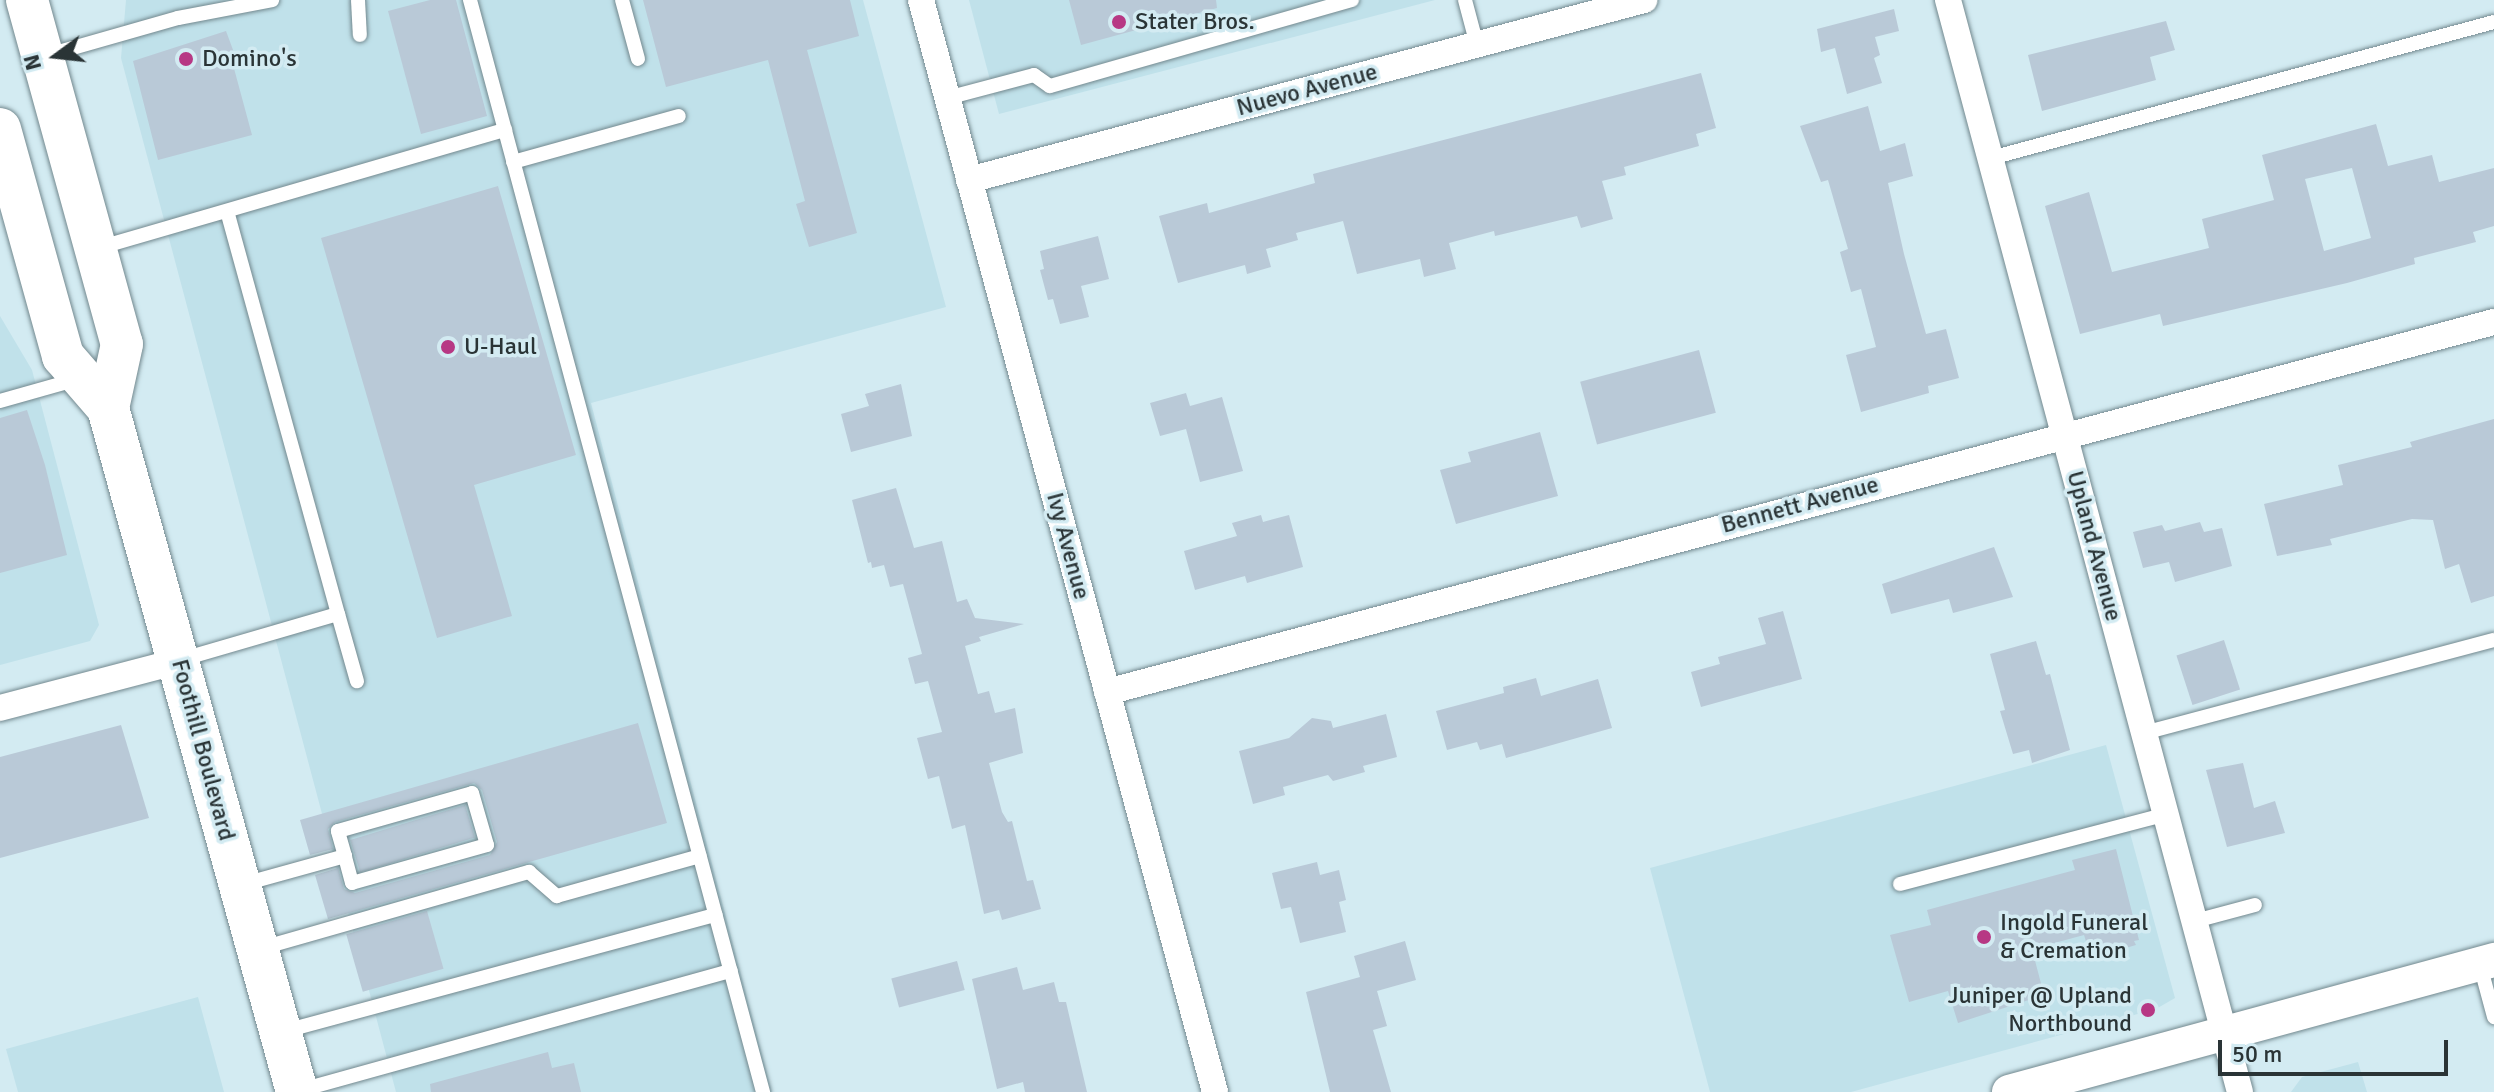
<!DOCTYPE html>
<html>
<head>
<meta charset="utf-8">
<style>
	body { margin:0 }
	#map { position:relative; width:2494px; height:1092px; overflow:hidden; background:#d3ebf2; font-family:Signika,sans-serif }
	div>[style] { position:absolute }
	.built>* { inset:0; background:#c0e1ea }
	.building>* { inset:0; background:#b9c9d7; transform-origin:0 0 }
	.roads { filter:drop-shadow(0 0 2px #72888e) drop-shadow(0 0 2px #72888e) }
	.service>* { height:14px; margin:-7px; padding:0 7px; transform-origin:7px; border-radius:7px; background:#fff }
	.minor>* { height:26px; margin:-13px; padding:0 13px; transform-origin:13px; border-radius:13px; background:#fff }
	.tertiary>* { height:34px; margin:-17px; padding:0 17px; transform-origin:17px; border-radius:17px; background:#fff }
	.primary>* { height:42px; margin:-21px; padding:0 21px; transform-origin:21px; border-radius:21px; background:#fff }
	.dots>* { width:22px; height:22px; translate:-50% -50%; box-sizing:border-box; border:4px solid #d3ebf2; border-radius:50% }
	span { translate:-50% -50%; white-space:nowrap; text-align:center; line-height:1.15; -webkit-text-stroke:7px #d3ebf2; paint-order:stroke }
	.poi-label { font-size:24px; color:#2a3436 }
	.left { translate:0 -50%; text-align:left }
	.right { translate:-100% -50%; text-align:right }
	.street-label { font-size:24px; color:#2a3436 }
	.north { position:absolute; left:16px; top:16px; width:80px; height:80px; -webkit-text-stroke:6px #d3ebf2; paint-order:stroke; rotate:255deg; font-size:22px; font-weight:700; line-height:32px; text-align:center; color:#2a3436 }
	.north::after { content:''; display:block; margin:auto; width:28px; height:36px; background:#2a3436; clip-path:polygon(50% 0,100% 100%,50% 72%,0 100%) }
	.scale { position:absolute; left:2218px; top:1040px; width:230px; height:36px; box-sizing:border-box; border:4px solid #2a3436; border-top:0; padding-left:10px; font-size:24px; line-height:28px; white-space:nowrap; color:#2a3436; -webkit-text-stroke:6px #d3ebf2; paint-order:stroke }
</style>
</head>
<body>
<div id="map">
	<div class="built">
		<div style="clip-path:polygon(126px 0,863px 0,946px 307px,591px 403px,772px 1092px,396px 1092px,121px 58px)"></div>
		<div style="clip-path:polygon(969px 0,1435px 0,999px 114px)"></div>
		<div style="clip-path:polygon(0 316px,32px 370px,99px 625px,90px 641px,0 665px)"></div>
		<div style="clip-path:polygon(2106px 745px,2175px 998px,2156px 1009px,1851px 1092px,1710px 1092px,1650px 868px)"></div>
		<div style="clip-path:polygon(198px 997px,224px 1092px,18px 1092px,6px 1049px)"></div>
		<div style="clip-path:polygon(2358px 1062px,2367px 1092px,2291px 1092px,2302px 1077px)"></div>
	</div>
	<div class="building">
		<div style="clip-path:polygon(430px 0,456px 0,487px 116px,421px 134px,388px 11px)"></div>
		<div style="clip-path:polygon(643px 0,850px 0,859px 36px,807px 50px,857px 233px,809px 247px,796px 204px,805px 201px,768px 60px,666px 87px)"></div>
		<div style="clip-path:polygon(1069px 0,1216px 0,1217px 8px,1081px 45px)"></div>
		<div style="clip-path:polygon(1894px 9px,1899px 31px,1875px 37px,1880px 55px,1874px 58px,1882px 83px,1847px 94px,1835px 48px,1821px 52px,1817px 29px)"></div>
		<div style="clip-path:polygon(2166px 21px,2175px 50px,2150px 57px,2156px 80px,2042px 111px,2028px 55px)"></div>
		<div style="clip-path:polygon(226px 31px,236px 58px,232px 61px,252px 135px,158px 160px,133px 61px)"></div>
		<div style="clip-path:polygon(1701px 73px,1716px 128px,1696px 134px,1699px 146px,1624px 167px,1626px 175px,1602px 181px,1613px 219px,1581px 228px,1577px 216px,1495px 236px,1494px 231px,1449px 243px,1456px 269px,1424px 277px,1420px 259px,1357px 274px,1343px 221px,1296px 233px,1298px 240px,1266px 249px,1271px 267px,1247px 274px,1245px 265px,1178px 283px,1159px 216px,1207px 203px,1209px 213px,1315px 183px,1313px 174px)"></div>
		<div style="clip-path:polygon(1868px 106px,1880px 151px,1905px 143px,1913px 176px,1888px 183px,1904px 254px,1926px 334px,1946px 329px,1959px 378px,1928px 386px,1929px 393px,1861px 412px,1846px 355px,1876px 347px,1861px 289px,1851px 292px,1840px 252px,1848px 249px,1828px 180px,1821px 182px,1800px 126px)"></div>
		<div style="clip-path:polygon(evenodd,2376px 124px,2388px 166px,2432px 155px,2439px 182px,2494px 168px,2494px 226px,2473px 232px,2476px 242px,2414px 258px,2415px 264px,2347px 283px,2163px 326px,2160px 314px,2080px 334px,2045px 206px,2089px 192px,2112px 272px,2209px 248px,2202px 219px,2274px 200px,2262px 155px,2376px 124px,2352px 168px,2371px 238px,2324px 251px,2305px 179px,2352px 168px)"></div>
		<div style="clip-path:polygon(498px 186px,576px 455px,474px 485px,512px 616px,437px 638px,321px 238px)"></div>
		<div style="clip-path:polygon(1098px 236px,1109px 279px,1081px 286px,1089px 317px,1060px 324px,1053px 299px,1048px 300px,1040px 270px,1044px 269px,1040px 251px)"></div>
		<div style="left:1699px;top:350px;width:65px;height:123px;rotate:75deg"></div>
		<div style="clip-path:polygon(901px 384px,912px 436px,851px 452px,841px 414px,869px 406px,865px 394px)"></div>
		<div style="clip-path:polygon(1186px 393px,1190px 406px,1222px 397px,1243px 471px,1200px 482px,1186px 429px,1160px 436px,1150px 403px)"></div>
		<div style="clip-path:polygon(27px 410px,45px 465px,67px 555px,0 573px,0 418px)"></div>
		<div style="clip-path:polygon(2494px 419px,2494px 596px,2471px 603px,2459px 564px,2445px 569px,2433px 520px,2412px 519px,2330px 539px,2332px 545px,2277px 556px,2264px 504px,2343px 485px,2338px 465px,2412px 447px,2410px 442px)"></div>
		<div style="clip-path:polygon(1540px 432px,1558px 496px,1456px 524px,1440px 470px,1471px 462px,1468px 452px)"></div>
		<div style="clip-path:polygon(896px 488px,914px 548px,942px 541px,957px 602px,967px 599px,975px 618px,1024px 624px,979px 637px,981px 641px,965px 646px,978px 694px,989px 691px,995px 713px,1015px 708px,1023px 753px,989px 763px,1002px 812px,1008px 822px,1012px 821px,1027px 881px,1033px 880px,1041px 909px,1002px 920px,999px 910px,984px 914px,965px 825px,952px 829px,939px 776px,928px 779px,917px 738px,942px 732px,928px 681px,915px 684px,908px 658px,922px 654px,903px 584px,890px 587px,884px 565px,872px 568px,871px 562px,868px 563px,852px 500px)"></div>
		<div style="clip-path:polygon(1261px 515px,1263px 522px,1289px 515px,1303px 567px,1247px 583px,1245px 576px,1195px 590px,1184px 551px,1237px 536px,1232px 523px)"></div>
		<div style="clip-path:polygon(2200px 522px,2204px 532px,2222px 528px,2232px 566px,2175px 582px,2169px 562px,2143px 568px,2133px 532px,2162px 525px,2165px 531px)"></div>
		<div style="clip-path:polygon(1994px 547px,2013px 597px,1953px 613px,1949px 599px,1891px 614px,1882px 584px)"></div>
		<div style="clip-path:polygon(1783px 611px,1802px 679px,1701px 707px,1691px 672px,1720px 664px,1718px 657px,1766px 644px,1758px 618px)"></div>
		<div style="left:2224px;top:640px;width:52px;height:50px;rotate:72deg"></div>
		<div style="clip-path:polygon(2036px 641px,2046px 675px,2050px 674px,2070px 750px,2032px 763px,2029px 750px,2013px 754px,2000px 711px,2005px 710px,1990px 654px)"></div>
		<div style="clip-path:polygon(1536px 678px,1541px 696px,1598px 679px,1612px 728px,1506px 758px,1502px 744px,1480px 750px,1477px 742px,1447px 750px,1436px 711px,1504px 693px,1503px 687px)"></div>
		<div style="clip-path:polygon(1386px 714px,1397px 757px,1363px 766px,1365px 772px,1333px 781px,1328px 775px,1283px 787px,1285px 795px,1253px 804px,1239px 751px,1289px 738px,1312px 718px,1331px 721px,1333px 728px)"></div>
		<div style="clip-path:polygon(638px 723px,667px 823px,328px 919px,315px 875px,338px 868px,344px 889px,355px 893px,490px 855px,497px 842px,482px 790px,474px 783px,335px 822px,328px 829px,333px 849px,310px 855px,300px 820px)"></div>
		<div style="clip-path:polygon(121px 725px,149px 818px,0 858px,0 757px)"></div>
		<div style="clip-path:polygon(2243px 763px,2254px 808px,2275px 801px,2285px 833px,2227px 847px,2206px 770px)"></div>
		<div style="left:465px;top:805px;width:34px;height:120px;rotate:73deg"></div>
		<div style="clip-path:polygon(2116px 849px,2139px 940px,2134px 941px,2136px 945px,2101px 955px,2094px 946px,2088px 948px,2084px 935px,2032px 949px,2044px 995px,1958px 1023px,1948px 991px,1909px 1002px,1890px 935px,1931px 925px,1927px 910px,2075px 870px,2072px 860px)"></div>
		<div style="clip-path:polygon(1317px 862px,1320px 875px,1339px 870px,1346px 900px,1339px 902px,1346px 932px,1300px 943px,1291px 907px,1281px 909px,1272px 873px)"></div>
		<div style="left:427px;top:911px;width:60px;height:84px;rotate:74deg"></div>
		<div style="clip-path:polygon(1405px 941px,1416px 980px,1377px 991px,1387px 1026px,1373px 1030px,1391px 1092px,1330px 1092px,1306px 992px,1360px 977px,1354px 956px)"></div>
		<div style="left:957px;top:961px;width:30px;height:68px;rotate:75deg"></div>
		<div style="clip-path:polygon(1017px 967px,1023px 990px,1054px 982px,1059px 1002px,1066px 1002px,1087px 1092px,1025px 1092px,1023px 1082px,997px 1089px,972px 979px)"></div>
		<div style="clip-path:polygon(548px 1052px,552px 1068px,574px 1063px,581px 1092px,431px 1092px,430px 1084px)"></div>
	</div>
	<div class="roads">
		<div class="service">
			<div style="left:358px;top:0;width:35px;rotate:87deg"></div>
			<div style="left:470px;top:0;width:1131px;rotate:74.98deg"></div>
			<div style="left:622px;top:0;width:61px;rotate:74.8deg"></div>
			<div style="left:1465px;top:0;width:47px;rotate:75.1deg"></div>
			<div style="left:48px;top:55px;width:135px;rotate:-15.9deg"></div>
			<div style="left:178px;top:18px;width:96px;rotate:-10.8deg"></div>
			<div style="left:947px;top:98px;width:90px;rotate:-14.8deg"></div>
			<div style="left:1034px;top:75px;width:19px;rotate:35deg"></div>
			<div style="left:1050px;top:86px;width:314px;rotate:-15.9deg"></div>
			<div style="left:1991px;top:158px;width:521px;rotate:-15.13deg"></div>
			<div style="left:513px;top:162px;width:172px;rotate:-15.5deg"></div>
			<div style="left:98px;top:248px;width:424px;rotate:-16.2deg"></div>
			<div style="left:0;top:401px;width:81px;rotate:-15.8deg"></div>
			<div style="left:338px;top:614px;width:70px;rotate:74.2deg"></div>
			<div style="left:183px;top:659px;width:161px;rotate:-16.2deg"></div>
			<div style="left:338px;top:614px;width:417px;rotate:-105.4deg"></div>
			<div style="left:2144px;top:733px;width:362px;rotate:-14.9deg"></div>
			<div style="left:244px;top:884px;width:105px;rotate:-15.5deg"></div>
			<div style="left:345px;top:856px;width:26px;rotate:-106deg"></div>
			<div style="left:338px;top:831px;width:139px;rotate:-15.8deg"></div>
			<div style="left:472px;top:793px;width:54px;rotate:73.9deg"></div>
			<div style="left:487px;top:845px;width:140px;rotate:164.3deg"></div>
			<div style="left:352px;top:883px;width:28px;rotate:-105deg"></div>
			<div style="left:1900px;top:884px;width:275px;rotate:-14.7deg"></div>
			<div style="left:2195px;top:921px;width:62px;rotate:-14.9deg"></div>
			<div style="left:262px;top:948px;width:278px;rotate:-15.9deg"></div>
			<div style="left:529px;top:872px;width:37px;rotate:41deg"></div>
			<div style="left:557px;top:896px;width:148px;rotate:-15.6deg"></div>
			<div style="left:2480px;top:965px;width:54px;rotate:74.9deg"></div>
			<div style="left:285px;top:1031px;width:446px;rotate:-15.1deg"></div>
			<div style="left:301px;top:1090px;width:446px;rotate:-15.5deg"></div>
		</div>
		<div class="minor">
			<div style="left:921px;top:0;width:1131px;rotate:74.93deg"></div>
			<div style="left:1948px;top:0;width:1130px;rotate:75.03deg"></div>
			<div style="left:969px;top:180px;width:699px;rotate:-14.93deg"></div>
			<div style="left:1107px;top:692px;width:1436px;rotate:-14.94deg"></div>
			<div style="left:0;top:708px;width:185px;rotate:-14.7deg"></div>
		</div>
		<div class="tertiary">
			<div style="left:2009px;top:1092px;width:503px;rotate:-15.23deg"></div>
		</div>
		<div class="primary">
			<div style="left:27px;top:0;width:357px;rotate:74.6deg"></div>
			<div style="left:122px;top:344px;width:66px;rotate:102.3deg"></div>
			<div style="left:0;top:129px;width:236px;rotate:74.5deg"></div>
			<div style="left:63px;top:356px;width:69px;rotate:49.1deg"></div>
			<div style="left:108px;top:408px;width:710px;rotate:74.55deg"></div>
		</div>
	</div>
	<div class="dots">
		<div style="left:1119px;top:22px;background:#b73884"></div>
		<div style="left:186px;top:59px;background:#b73884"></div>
		<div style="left:448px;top:347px;background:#b73884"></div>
		<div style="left:1984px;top:937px;background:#b73884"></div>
		<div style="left:2148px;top:1010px;background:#b73884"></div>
	</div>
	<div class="poi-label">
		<span class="left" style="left:1135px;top:22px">Stater Bros.</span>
		<span class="left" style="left:202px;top:59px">Domino's</span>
		<span class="left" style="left:464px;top:347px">U-Haul</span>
		<span class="left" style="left:2000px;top:937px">Ingold Funeral<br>&amp; Cremation</span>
		<span class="right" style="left:2132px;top:1010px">Juniper @ Upland<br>Northbound</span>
	</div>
	<div class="street-label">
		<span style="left:1307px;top:90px;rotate:-15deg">Nuevo Avenue</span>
		<span style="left:1800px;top:505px;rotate:-15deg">Bennett Avenue</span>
		<span style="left:1068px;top:546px;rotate:75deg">Ivy Avenue</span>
		<span style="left:2094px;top:546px;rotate:75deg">Upland Avenue</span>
		<span style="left:203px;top:750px;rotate:75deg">Foothill Boulevard</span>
	</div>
	<div class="north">N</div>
	<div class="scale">50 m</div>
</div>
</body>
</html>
